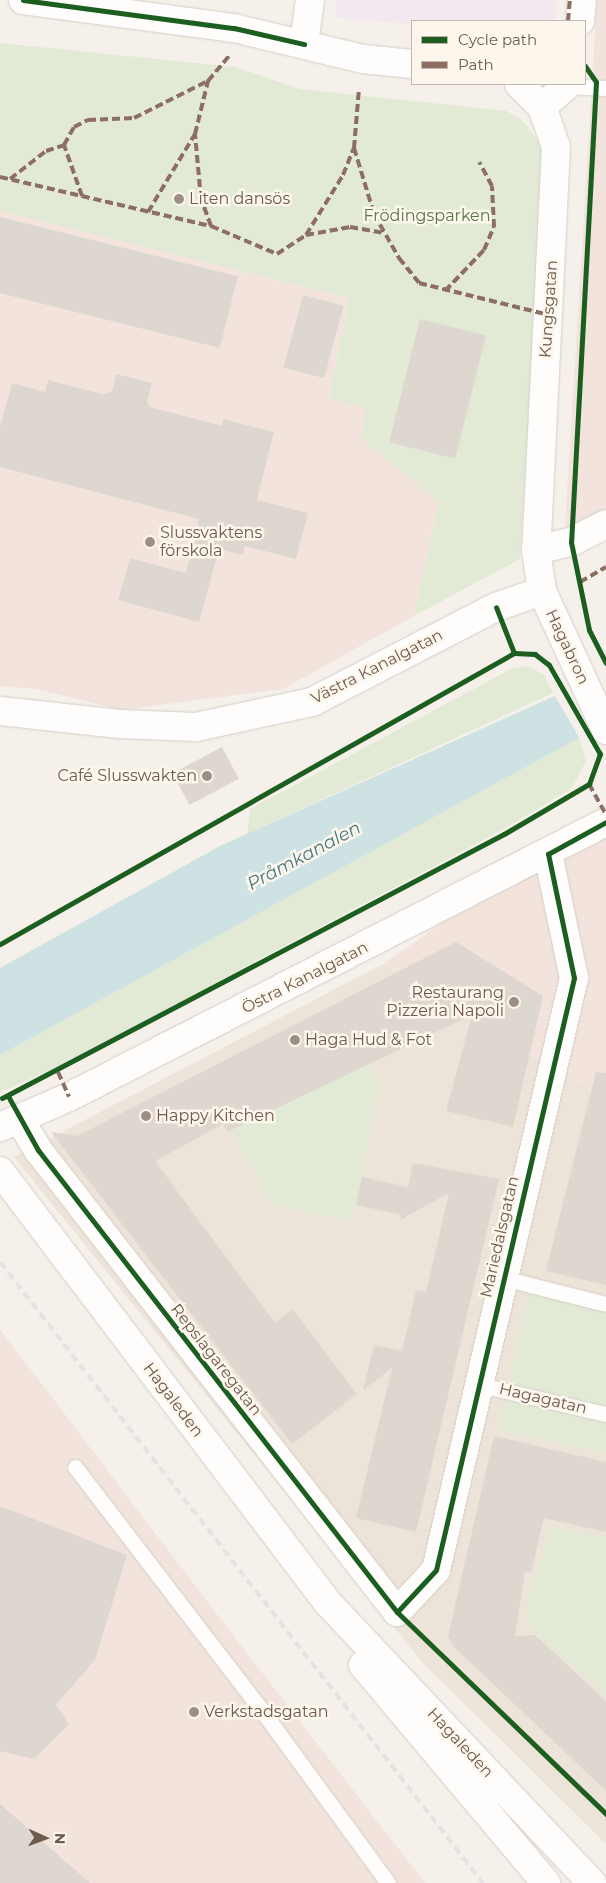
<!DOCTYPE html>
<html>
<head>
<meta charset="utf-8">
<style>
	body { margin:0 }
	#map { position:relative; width:606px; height:1883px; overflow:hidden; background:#f5f1ea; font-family:Montserrat,sans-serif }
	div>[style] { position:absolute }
	.residential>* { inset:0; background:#ede4d9 }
	.commercial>* { inset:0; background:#f2e4dc }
	.education>* { inset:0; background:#f2e9f0 }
	.green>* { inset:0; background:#e2ead6 }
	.water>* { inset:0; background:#cee2e3 }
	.pier>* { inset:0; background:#f5f1ea }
	.building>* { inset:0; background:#ded7d0; transform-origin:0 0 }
	.roads { filter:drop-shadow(0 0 1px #d4cec9) drop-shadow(0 0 1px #d4cec9) }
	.lane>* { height:15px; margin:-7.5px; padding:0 7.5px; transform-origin:7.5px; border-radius:7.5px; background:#fefdfc }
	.street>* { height:28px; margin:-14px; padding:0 14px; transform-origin:14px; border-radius:14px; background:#fefdfc }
	.secondary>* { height:28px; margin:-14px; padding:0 14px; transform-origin:14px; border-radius:14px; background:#fefdfc }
	.rail>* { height:4px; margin-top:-2px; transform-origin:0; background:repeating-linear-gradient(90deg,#e4e2e3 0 8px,transparent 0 13px) }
	.quiet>* { height:4px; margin-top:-2px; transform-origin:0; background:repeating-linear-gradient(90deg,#8d6e63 0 8px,transparent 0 12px) }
	.cycleway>* { height:5px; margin:-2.5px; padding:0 2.5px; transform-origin:2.5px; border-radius:2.5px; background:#1b5e20 }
	.dots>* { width:14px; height:14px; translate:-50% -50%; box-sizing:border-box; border:2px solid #fcf6ec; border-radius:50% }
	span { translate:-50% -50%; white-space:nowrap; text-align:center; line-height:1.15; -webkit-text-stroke:5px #fcf6ec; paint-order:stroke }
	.poi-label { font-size:16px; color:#6f5a4e }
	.left { translate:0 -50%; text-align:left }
	.right { translate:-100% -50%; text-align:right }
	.park-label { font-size:16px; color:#58794b }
	.street-label { font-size:16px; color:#6f5a4e }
	.water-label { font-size:18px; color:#4b7780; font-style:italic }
	.legend { position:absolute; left:411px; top:20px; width:175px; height:65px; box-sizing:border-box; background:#fcf6ec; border:1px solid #c4b8ad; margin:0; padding:6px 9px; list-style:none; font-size:15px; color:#6f5a4e }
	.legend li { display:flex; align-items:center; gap:10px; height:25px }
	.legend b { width:25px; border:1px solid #c4b8ad }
	.north { position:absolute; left:20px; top:1813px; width:50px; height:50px; -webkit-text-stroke:4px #fcf6ec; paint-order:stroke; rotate:92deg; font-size:14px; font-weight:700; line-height:20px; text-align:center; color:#6f5a4e }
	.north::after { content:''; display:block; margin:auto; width:18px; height:22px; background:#6f5a4e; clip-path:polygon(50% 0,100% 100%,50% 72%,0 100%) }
</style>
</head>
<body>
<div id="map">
	<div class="residential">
		<div style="clip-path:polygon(383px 964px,576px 1083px,606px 1092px,606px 1844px,422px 1662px,14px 1157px)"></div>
	</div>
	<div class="commercial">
		<div style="clip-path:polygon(597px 0,606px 0,606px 520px,564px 542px)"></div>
		<div style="clip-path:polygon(0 211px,349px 298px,329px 398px,367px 409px,362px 438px,439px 502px,414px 616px,283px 689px,121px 710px,36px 689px,0 686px)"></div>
		<div style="clip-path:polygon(606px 810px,606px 1092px,576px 1083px,383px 964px)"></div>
		<div style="clip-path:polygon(0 1329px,216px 1613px,425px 1883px,0 1883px)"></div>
	</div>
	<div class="education">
		<div style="clip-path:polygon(336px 0,557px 0,555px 21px,412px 24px,335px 18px)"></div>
	</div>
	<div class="green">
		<div style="clip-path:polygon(0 43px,236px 67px,300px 89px,507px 111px,523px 121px,542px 147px,543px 180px,520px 559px,414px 616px,439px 502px,361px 438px,366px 409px,329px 398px,349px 298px,0 211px)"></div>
		<div style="clip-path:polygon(528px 666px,544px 675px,553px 693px,247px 834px,250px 809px,511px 669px)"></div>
		<div style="clip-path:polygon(579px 737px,586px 761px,572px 788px,502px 830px,56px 1068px,0 1092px,0 1055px)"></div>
		<div style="clip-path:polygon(367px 1062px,380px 1084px,352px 1221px,271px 1204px,232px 1129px)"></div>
		<div style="clip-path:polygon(532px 1280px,606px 1297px,606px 1453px,498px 1430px)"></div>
		<div style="clip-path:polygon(551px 1527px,606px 1537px,606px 1694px,530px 1628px,525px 1612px)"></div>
	</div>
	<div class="water">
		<div style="clip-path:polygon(606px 673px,606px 723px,0 1055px,0 968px,220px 846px)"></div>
	</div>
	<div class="pier">
		<div style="clip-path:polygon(606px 671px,606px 726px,580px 739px,552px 691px)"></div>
	</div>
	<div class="building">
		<div style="left:0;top:217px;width:245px;height:74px;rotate:14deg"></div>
		<div style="left:303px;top:295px;width:42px;height:75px;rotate:15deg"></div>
		<div style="left:420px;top:319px;width:68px;height:127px;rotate:14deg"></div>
		<div style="clip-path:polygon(116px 374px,152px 383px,147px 402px,150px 407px,222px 426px,223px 419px,274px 432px,257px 500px,308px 513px,296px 559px,245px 546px,243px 555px,219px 549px,199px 622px,118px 600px,130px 558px,186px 573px,199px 519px,0 467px,0 428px,12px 383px,45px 392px,48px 380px,102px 394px,112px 392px)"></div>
		<div style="left:222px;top:747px;width:36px;height:56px;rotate:62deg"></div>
		<div style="clip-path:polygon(456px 942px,543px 996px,513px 1127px,446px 1111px,472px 1015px,227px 1132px,223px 1124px,155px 1161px,275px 1323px,293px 1309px,357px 1394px,292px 1444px,51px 1132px,77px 1136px)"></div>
		<div style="clip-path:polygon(596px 1072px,606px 1073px,606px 1285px,546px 1271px)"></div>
		<div style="clip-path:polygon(413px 1163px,499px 1179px,416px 1532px,356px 1518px,392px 1368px,363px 1390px,374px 1345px,402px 1351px,416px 1290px,426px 1292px,449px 1193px,400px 1220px,402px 1215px,356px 1205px,362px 1177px,408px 1187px)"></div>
		<div style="clip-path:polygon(494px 1436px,606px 1462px,606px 1532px,544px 1518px,531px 1573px,525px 1572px,515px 1636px,535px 1635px,606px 1701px,606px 1791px,453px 1646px,448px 1636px)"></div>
		<div style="clip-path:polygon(0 1506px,127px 1555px,95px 1660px,56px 1705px,69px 1724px,34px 1759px,0 1751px)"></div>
		<div style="clip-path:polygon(0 1804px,90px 1883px,0 1883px)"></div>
	</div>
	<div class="roads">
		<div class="lane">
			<div style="left:567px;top:86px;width:39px;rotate:3deg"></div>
			<div style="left:503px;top:1278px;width:106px;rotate:14.2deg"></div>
			<div style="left:480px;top:1385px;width:129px;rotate:13deg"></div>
			<div style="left:75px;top:1467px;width:304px;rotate:52.5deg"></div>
			<div style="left:260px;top:1708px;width:217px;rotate:53.8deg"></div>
		</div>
		<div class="street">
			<div style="left:23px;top:0;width:213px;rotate:7.6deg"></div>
			<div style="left:234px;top:28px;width:133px;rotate:13.5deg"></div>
			<div style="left:363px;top:59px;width:49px;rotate:5.8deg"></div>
			<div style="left:580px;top:21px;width:21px;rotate:-85deg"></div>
			<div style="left:304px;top:44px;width:44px;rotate:-82.2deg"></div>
			<div style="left:519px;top:84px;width:33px;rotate:45deg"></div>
			<div style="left:542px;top:107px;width:42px;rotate:70.7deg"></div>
			<div style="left:556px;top:147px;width:403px;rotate:92.8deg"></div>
			<div style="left:536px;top:550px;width:41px;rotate:81.7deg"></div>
			<div style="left:542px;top:591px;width:153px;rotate:65.3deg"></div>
			<div style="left:542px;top:107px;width:35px;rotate:-41deg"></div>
			<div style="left:536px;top:550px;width:36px;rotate:-13deg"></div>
			<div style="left:571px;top:542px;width:39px;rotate:-27deg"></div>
			<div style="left:0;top:711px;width:120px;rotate:6.2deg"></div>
			<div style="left:119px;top:724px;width:77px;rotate:2.2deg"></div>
			<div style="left:196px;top:727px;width:119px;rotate:-12.2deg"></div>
			<div style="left:312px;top:702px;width:207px;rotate:-27.3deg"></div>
			<div style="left:496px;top:607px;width:49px;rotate:-19.2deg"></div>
			<div style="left:20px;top:1120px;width:35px;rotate:59deg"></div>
			<div style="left:38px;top:1150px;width:585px;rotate:52.15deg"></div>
			<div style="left:397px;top:1612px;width:57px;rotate:-47.1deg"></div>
			<div style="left:436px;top:1570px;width:608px;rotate:-76.88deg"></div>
			<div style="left:574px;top:978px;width:127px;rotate:-101.8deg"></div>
			<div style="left:0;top:1127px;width:75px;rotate:-23.5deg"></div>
			<div style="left:69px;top:1097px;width:603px;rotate:-27.12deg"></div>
		</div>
		<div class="secondary">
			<div style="left:0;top:1171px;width:542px;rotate:52.79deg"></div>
			<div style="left:328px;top:1603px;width:385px;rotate:46.7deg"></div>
			<div style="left:363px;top:1665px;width:285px;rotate:50deg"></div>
		</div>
	</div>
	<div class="rail">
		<div style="left:0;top:1262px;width:787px;rotate:52.13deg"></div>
	</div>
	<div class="quiet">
		<div style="left:568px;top:21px;width:21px;rotate:-85deg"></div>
		<div style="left:354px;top:148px;width:69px;rotate:73.1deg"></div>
		<div style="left:374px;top:214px;width:51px;rotate:60.4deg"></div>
		<div style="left:399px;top:258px;width:32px;rotate:51deg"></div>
		<div style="left:419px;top:283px;width:134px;rotate:13.8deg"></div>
		<div style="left:0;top:177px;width:217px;rotate:13.1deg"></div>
		<div style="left:211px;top:226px;width:72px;rotate:23deg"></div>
		<div style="left:277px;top:254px;width:35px;rotate:-33deg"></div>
		<div style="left:306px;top:235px;width:70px;rotate:-58.3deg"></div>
		<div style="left:343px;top:175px;width:29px;rotate:-68deg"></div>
		<div style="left:354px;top:148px;width:59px;rotate:-85.2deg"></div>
		<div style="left:10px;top:179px;width:46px;rotate:-37.9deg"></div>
		<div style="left:46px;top:151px;width:19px;rotate:-18deg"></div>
		<div style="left:82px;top:196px;width:54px;rotate:-109.4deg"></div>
		<div style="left:64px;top:145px;width:21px;rotate:-61deg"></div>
		<div style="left:74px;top:127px;width:16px;rotate:-27deg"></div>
		<div style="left:88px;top:120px;width:46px;rotate:-2.5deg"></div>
		<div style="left:134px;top:118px;width:83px;rotate:-26.6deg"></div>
		<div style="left:148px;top:212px;width:91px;rotate:-58.9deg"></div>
		<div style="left:211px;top:226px;width:29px;rotate:-110deg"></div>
		<div style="left:201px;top:199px;width:65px;rotate:-95.3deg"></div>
		<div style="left:195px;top:134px;width:55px;rotate:-76.2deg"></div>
		<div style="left:208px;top:81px;width:33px;rotate:-50deg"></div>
		<div style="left:306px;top:235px;width:45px;rotate:-10.3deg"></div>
		<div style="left:350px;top:227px;width:35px;rotate:10deg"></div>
		<div style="left:445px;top:291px;width:57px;rotate:-46.4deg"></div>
		<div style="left:484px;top:250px;width:25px;rotate:-67deg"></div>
		<div style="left:494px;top:227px;width:41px;rotate:-92.8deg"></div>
		<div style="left:492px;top:186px;width:27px;rotate:-118deg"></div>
		<div style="left:580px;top:582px;width:30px;rotate:-30deg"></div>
		<div style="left:589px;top:784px;width:35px;rotate:61deg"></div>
		<div style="left:58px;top:1072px;width:27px;rotate:66deg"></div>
	</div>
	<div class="cycleway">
		<div style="left:23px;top:0;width:213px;rotate:7.6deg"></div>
		<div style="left:234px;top:28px;width:72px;rotate:12.9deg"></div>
		<div style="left:585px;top:66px;width:19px;rotate:55deg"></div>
		<div style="left:596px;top:82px;width:461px;rotate:93.1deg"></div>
		<div style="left:571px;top:542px;width:90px;rotate:78.4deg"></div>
		<div style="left:589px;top:630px;width:37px;rotate:63deg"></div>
		<div style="left:0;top:944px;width:591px;rotate:-29.52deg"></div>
		<div style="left:514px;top:653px;width:49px;rotate:-111.4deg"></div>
		<div style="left:8px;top:1096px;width:62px;rotate:60.9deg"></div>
		<div style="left:38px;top:1150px;width:585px;rotate:52.15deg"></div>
		<div style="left:397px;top:1612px;width:291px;rotate:44deg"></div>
		<div style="left:2px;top:1098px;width:567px;rotate:-27.74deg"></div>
		<div style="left:504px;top:834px;width:99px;rotate:-30.5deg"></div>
		<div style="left:589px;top:784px;width:32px;rotate:-70deg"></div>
		<div style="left:600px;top:754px;width:103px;rotate:-119.8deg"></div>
		<div style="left:549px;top:665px;width:18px;rotate:-142deg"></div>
		<div style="left:535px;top:654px;width:21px;rotate:-177deg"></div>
		<div style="left:397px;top:1612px;width:57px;rotate:-47.1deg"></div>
		<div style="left:436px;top:1570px;width:608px;rotate:-76.88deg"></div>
		<div style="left:574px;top:978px;width:127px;rotate:-101.8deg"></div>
		<div style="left:548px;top:854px;width:66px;rotate:-28.9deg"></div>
	</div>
	<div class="dots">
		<div style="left:179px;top:199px;background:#9e8f85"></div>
		<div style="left:150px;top:542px;background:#9e8f85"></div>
		<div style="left:207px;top:776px;background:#9e8f85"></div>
		<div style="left:514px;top:1002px;background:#9e8f85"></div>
		<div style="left:295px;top:1040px;background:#9e8f85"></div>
		<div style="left:146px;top:1116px;background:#9e8f85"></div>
		<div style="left:194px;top:1712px;background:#9e8f85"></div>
	</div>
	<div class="poi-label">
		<span class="left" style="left:189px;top:199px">Liten dansös</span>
		<span class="left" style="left:160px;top:542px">Slussvaktens<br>förskola</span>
		<span class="right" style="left:197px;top:776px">Café Slusswakten</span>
		<span class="right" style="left:504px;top:1002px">Restaurang<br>Pizzeria Napoli</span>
		<span class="left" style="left:305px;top:1040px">Haga Hud &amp; Fot</span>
		<span class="left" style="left:156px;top:1116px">Happy Kitchen</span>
		<span class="left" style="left:204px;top:1712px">Verkstadsgatan</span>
	</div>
	<div class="park-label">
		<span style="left:427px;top:216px">Frödingsparken</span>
	</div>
	<div class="street-label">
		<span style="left:549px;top:309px;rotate:-86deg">Kungsgatan</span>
		<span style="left:567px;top:647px;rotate:65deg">Hagabron</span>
		<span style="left:377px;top:667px;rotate:-27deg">Västra Kanalgatan</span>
		<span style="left:305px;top:978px;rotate:-27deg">Östra Kanalgatan</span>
		<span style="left:500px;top:1237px;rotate:-77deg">Mariedalsgatan</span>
		<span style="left:216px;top:1360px;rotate:52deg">Repslagaregatan</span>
		<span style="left:543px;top:1399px;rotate:13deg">Hagagatan</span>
		<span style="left:173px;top:1400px;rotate:53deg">Hagaleden</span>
		<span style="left:460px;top:1743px;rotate:47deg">Hagaleden</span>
	</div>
	<div class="water-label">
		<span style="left:304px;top:856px;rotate:-28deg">Pråmkanalen</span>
	</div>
	<ul class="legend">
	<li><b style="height:6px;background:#1b5e20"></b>Cycle path</li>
	<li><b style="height:6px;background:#8d6e63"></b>Path</li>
	</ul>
	<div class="north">N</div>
</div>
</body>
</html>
